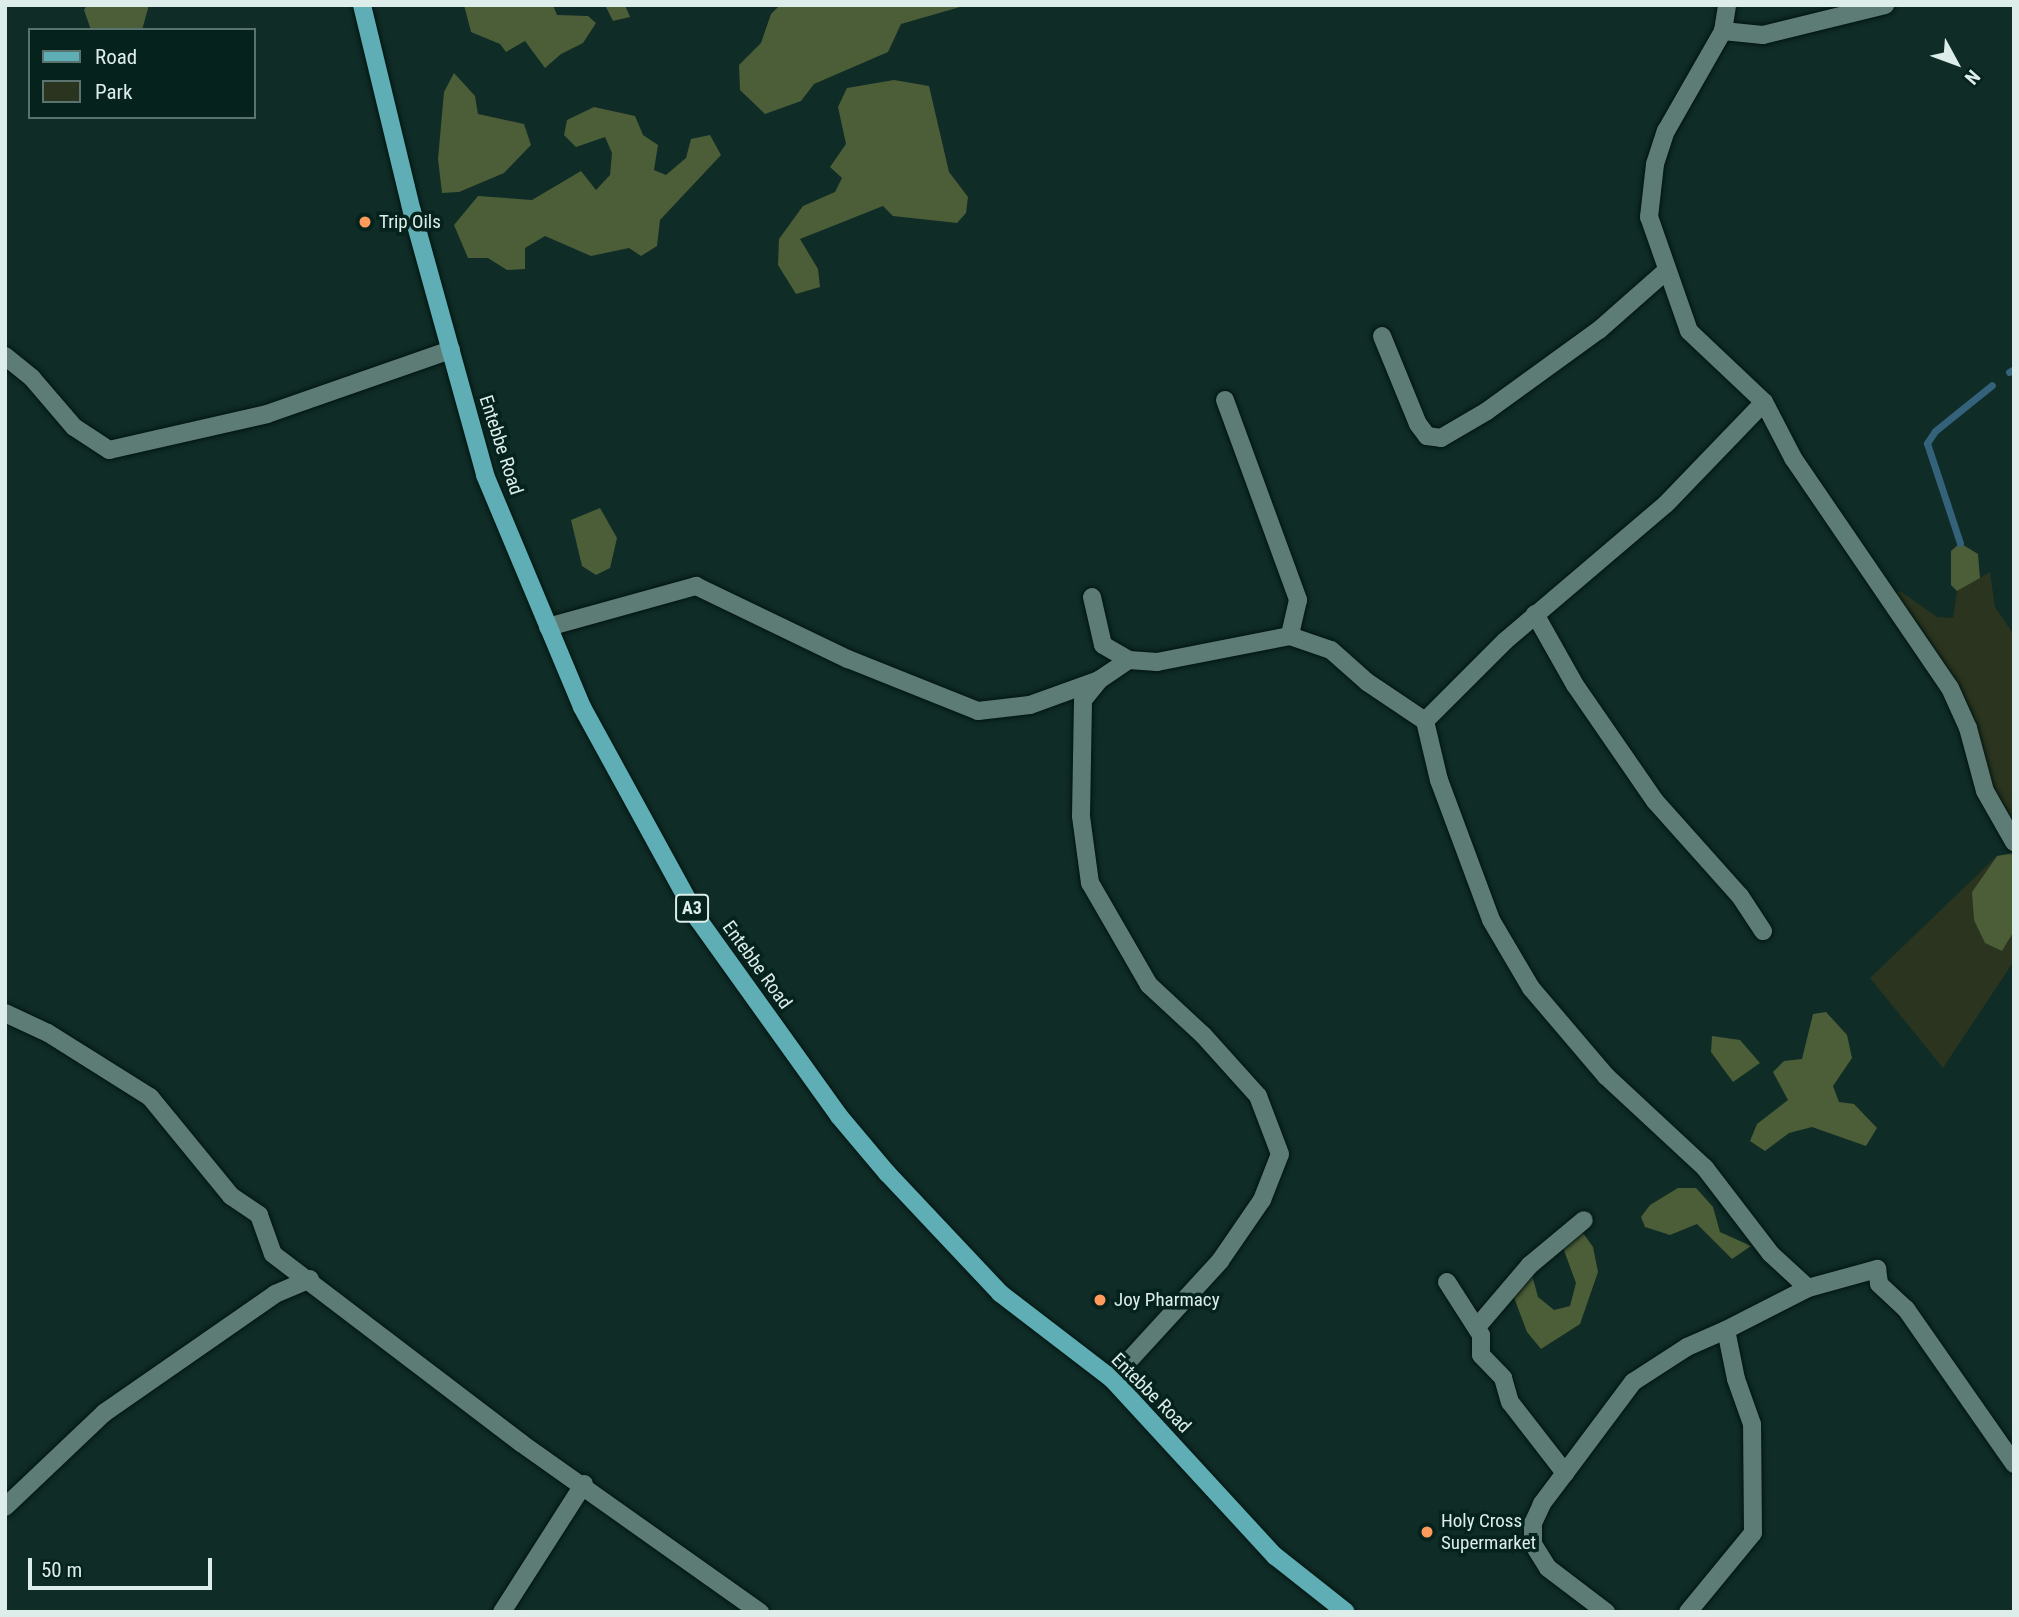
<!DOCTYPE html>
<html>
<head>
<meta charset="utf-8">
<style>
	body { margin:0 }
	#map { position:relative; width:2019px; height:1617px; overflow:hidden; background:#0f2c27; font-family:"Roboto Condensed",sans-serif }
	div>[style] { position:absolute }
	.green>* { inset:0; background:#2a341e }
	.forest>* { inset:0; background:#4c5e37 }
	.stream>* { height:7px; margin:-3.5px; padding:0 3.5px; transform-origin:3.5px; border-radius:3.5px; background:#33627a }
	.roads { filter:drop-shadow(0 0 2px #001410) drop-shadow(0 0 2px #001410) }
	.minor>* { height:18px; margin:-9px; padding:0 9px; transform-origin:9px; border-radius:9px; background:#5e7c76 }
	.major>* { height:18px; margin:-9px; padding:0 9px; transform-origin:9px; border-radius:9px; background:#60aeb5 }
	.dots>* { width:19px; height:19px; translate:-50% -50%; box-sizing:border-box; border:4px solid #05221d; border-radius:50% }
	span { translate:-50% -50%; white-space:nowrap; text-align:center; line-height:1.15; -webkit-text-stroke:7px #05221d; paint-order:stroke }
	.shield-label span { padding:2px 5px; background:#05221d; border:2px solid; border-radius:5px; -webkit-text-stroke-width:0 }
	.shield-label { font-size:18px; color:#ddede9; font-weight:700 }
	.poi-label { font-size:19px; color:#ddede9 }
	.left { translate:0 -50%; text-align:left }
	.street-label { font-size:19px; color:#ddede9 }
	.frame { position:absolute; inset:0; border:7px solid #ddede9; pointer-events:none }
	.legend { position:absolute; left:28px; top:28px; width:228px; height:91px; box-sizing:border-box; background:#05221d; border:2px solid #5b736f; margin:0; padding:9px 12px; list-style:none; font-size:21px; color:#ddede9 }
	.legend li { display:flex; align-items:center; gap:14px; height:35px }
	.legend b { width:35px; border:2px solid #5b736f }
	.north { position:absolute; left:1921px; top:28px; width:70px; height:70px; -webkit-text-stroke:5px #05221d; paint-order:stroke; rotate:131deg; font-size:19px; font-weight:700; line-height:28px; text-align:center; color:#ddede9 }
	.north::after { content:''; display:block; margin:auto; width:24px; height:32px; background:#ddede9; clip-path:polygon(50% 0,100% 100%,50% 72%,0 100%) }
	.scale { position:absolute; left:28px; top:1558px; width:184px; height:32px; box-sizing:border-box; border:4px solid #ddede9; border-top:0; padding-left:9px; font-size:21px; line-height:24px; white-space:nowrap; color:#ddede9; -webkit-text-stroke:5px #05221d; paint-order:stroke }
</style>
</head>
<body>
<div id="map">
	<div class="green">
		<div style="clip-path:polygon(1990px 572px,1995px 607px,2014px 635px,2014px 842px,1965px 723px,1888px 598px,1900px 591px,1937px 617px,1953px 618px,1957px 591px)"></div>
		<div style="clip-path:polygon(1997px 856px,1972px 892px,2002px 950px,2014px 931px,2014px 961px,1943px 1068px,1870px 978px)"></div>
	</div>
	<div class="forest">
		<div style="clip-path:polygon(87px 5px,149px 5px,142px 30px,91px 30px,84px 10px)"></div>
		<div style="clip-path:polygon(464px 5px,553px 5px,557px 15px,588px 16px,596px 23px,583px 43px,561px 54px,545px 68px,525px 41px,506px 52px,500px 44px,471px 32px)"></div>
		<div style="clip-path:polygon(605px 5px,625px 5px,630px 17px,613px 21px)"></div>
		<div style="clip-path:polygon(780px 5px,967px 5px,901px 24px,888px 52px,814px 84px,801px 101px,765px 114px,740px 90px,739px 65px,761px 43px,771px 14px)"></div>
		<div style="clip-path:polygon(454px 73px,475px 96px,478px 114px,524px 124px,531px 145px,504px 173px,459px 192px,442px 193px,438px 159px,444px 92px)"></div>
		<div style="clip-path:polygon(894px 80px,929px 86px,949px 172px,968px 197px,966px 213px,957px 223px,893px 216px,883px 206px,800px 239px,818px 269px,820px 287px,796px 294px,778px 265px,779px 239px,803px 206px,835px 192px,842px 178px,830px 167px,846px 144px,838px 107px,847px 88px)"></div>
		<div style="clip-path:polygon(594px 107px,635px 116px,643px 135px,658px 145px,654px 170px,666px 175px,686px 158px,691px 139px,710px 135px,721px 155px,660px 220px,657px 246px,641px 256px,629px 248px,591px 256px,545px 236px,525px 248px,525px 269px,507px 270px,488px 258px,468px 258px,454px 225px,478px 196px,532px 200px,581px 171px,596px 190px,610px 175px,612px 153px,605px 137px,576px 147px,564px 135px,567px 120px)"></div>
		<div style="clip-path:polygon(600px 508px,617px 538px,610px 568px,596px 575px,582px 566px,571px 520px)"></div>
		<div style="clip-path:polygon(1960px 543px,1978px 554px,1980px 578px,1957px 591px,1951px 585px,1951px 551px)"></div>
		<div style="clip-path:polygon(2014px 853px,2014px 931px,2002px 951px,1985px 943px,1974px 920px,1972px 892px,1997px 856px)"></div>
		<div style="clip-path:polygon(1826px 1012px,1847px 1035px,1852px 1058px,1833px 1086px,1839px 1102px,1854px 1104px,1877px 1128px,1866px 1146px,1812px 1127px,1789px 1133px,1765px 1151px,1750px 1141px,1757px 1124px,1788px 1100px,1773px 1072px,1784px 1061px,1802px 1059px,1813px 1014px)"></div>
		<div style="clip-path:polygon(1712px 1036px,1740px 1040px,1760px 1063px,1733px 1082px,1711px 1052px)"></div>
		<div style="clip-path:polygon(1678px 1188px,1696px 1188px,1713px 1207px,1720px 1232px,1751px 1246px,1732px 1259px,1697px 1224px,1670px 1235px,1645px 1227px,1641px 1217px,1650px 1205px)"></div>
		<div style="clip-path:polygon(1583px 1233px,1593px 1247px,1598px 1272px,1580px 1324px,1541px 1349px,1527px 1332px,1513px 1295px,1532px 1275px,1538px 1297px,1554px 1310px,1570px 1306px,1576px 1283px,1562px 1245px)"></div>
	</div>
	<div class="stream">
		<div style="left:2009px;top:372px;width:6px;rotate:-31deg"></div>
		<div style="left:1960px;top:543px;width:105px;rotate:-108.3deg"></div>
		<div style="left:1927px;top:443px;width:14px;rotate:-56deg"></div>
		<div style="left:1935px;top:431px;width:73px;rotate:-38.9deg"></div>
	</div>
	<div class="roads">
		<div class="minor">
			<div style="left:1723px;top:31px;width:40px;rotate:5.7deg"></div>
			<div style="left:1763px;top:35px;width:126px;rotate:-13.8deg"></div>
			<div style="left:1382px;top:336px;width:95px;rotate:67.8deg"></div>
			<div style="left:1418px;top:424px;width:15px;rotate:53deg"></div>
			<div style="left:1427px;top:436px;width:14px;rotate:8deg"></div>
			<div style="left:1441px;top:438px;width:53px;rotate:-30.4deg"></div>
			<div style="left:1487px;top:411px;width:138px;rotate:-35.9deg"></div>
			<div style="left:1599px;top:330px;width:89px;rotate:-41.4deg"></div>
			<div style="left:5px;top:356px;width:35px;rotate:39deg"></div>
			<div style="left:32px;top:378px;width:65px;rotate:49.4deg"></div>
			<div style="left:74px;top:427px;width:42px;rotate:33.3deg"></div>
			<div style="left:109px;top:450px;width:162px;rotate:-12.8deg"></div>
			<div style="left:267px;top:414px;width:195px;rotate:-19.2deg"></div>
			<div style="left:1225px;top:400px;width:213px;rotate:69.9deg"></div>
			<div style="left:1298px;top:600px;width:37px;rotate:103deg"></div>
			<div style="left:1764px;top:402px;width:63px;rotate:62.6deg"></div>
			<div style="left:1793px;top:458px;width:278px;rotate:55.7deg"></div>
			<div style="left:1950px;top:688px;width:44px;rotate:65.8deg"></div>
			<div style="left:1968px;top:728px;width:65px;rotate:74.9deg"></div>
			<div style="left:1985px;top:791px;width:59px;rotate:60.4deg"></div>
			<div style="left:1092px;top:597px;width:49px;rotate:77.1deg"></div>
			<div style="left:1103px;top:645px;width:30px;rotate:30deg"></div>
			<div style="left:1129px;top:660px;width:28px;rotate:4deg"></div>
			<div style="left:1157px;top:662px;width:136px;rotate:-11.1deg"></div>
			<div style="left:1290px;top:636px;width:43px;rotate:18.9deg"></div>
			<div style="left:1331px;top:650px;width:48px;rotate:41.6deg"></div>
			<div style="left:1367px;top:682px;width:70px;rotate:33.9deg"></div>
			<div style="left:1425px;top:721px;width:61px;rotate:76.7deg"></div>
			<div style="left:1439px;top:780px;width:149px;rotate:69.6deg"></div>
			<div style="left:1491px;top:920px;width:79px;rotate:59.5deg"></div>
			<div style="left:1531px;top:988px;width:116px;rotate:49.6deg"></div>
			<div style="left:1606px;top:1076px;width:135px;rotate:42.9deg"></div>
			<div style="left:1705px;top:1168px;width:108px;rotate:52.5deg"></div>
			<div style="left:1771px;top:1254px;width:50px;rotate:42.6deg"></div>
			<div style="left:1808px;top:1288px;width:72px;rotate:-15.4deg"></div>
			<div style="left:1877px;top:1269px;width:15px;rotate:82deg"></div>
			<div style="left:1879px;top:1284px;width:37px;rotate:43deg"></div>
			<div style="left:1906px;top:1309px;width:189px;rotate:55.1deg"></div>
			<div style="left:1535px;top:614px;width:81px;rotate:60.6deg"></div>
			<div style="left:1575px;top:685px;width:141px;rotate:55.4deg"></div>
			<div style="left:1655px;top:801px;width:127px;rotate:48.2deg"></div>
			<div style="left:1740px;top:896px;width:42px;rotate:56.7deg"></div>
			<div style="left:548px;top:627px;width:154px;rotate:-15.5deg"></div>
			<div style="left:696px;top:586px;width:169px;rotate:25.7deg"></div>
			<div style="left:848px;top:659px;width:140px;rotate:21.8deg"></div>
			<div style="left:978px;top:711px;width:52px;rotate:-6.6deg"></div>
			<div style="left:1030px;top:705px;width:73px;rotate:-19.9deg"></div>
			<div style="left:1425px;top:721px;width:113px;rotate:-45deg"></div>
			<div style="left:1505px;top:641px;width:211px;rotate:-40.4deg"></div>
			<div style="left:1666px;top:504px;width:141px;rotate:-46.1deg"></div>
			<div style="left:1764px;top:402px;width:103px;rotate:-136.6deg"></div>
			<div style="left:1689px;top:331px;width:121px;rotate:-109.3deg"></div>
			<div style="left:1649px;top:217px;width:53px;rotate:-83.5deg"></div>
			<div style="left:1655px;top:164px;width:35px;rotate:-72deg"></div>
			<div style="left:1666px;top:131px;width:115px;rotate:-60.3deg"></div>
			<div style="left:1723px;top:31px;width:26px;rotate:-81deg"></div>
			<div style="left:5px;top:1013px;width:47px;rotate:24.9deg"></div>
			<div style="left:48px;top:1033px;width:120px;rotate:32.1deg"></div>
			<div style="left:150px;top:1097px;width:128px;rotate:50.7deg"></div>
			<div style="left:231px;top:1196px;width:34px;rotate:34deg"></div>
			<div style="left:259px;top:1215px;width:41px;rotate:70.3deg"></div>
			<div style="left:273px;top:1254px;width:312px;rotate:37.3deg"></div>
			<div style="left:521px;top:1443px;width:293px;rotate:35.3deg"></div>
			<div style="left:1447px;top:1282px;width:63px;rotate:57.3deg"></div>
			<div style="left:1481px;top:1335px;width:20px;rotate:90deg"></div>
			<div style="left:1481px;top:1355px;width:32px;rotate:46deg"></div>
			<div style="left:1503px;top:1378px;width:25px;rotate:74deg"></div>
			<div style="left:1510px;top:1402px;width:90px;rotate:52.2deg"></div>
			<div style="left:1565px;top:1473px;width:39px;rotate:127deg"></div>
			<div style="left:1542px;top:1504px;width:21px;rotate:115deg"></div>
			<div style="left:1533px;top:1523px;width:21px;rotate:90deg"></div>
			<div style="left:1533px;top:1544px;width:28px;rotate:58deg"></div>
			<div style="left:1548px;top:1568px;width:73px;rotate:37.2deg"></div>
			<div style="left:1477px;top:1327px;width:82px;rotate:-49.5deg"></div>
			<div style="left:1530px;top:1265px;width:70px;rotate:-39.8deg"></div>
			<div style="left:1112px;top:1379px;width:160px;rotate:-47.5deg"></div>
			<div style="left:1220px;top:1261px;width:74px;rotate:-55.5deg"></div>
			<div style="left:1262px;top:1200px;width:49px;rotate:-68.6deg"></div>
			<div style="left:1280px;top:1154px;width:62px;rotate:-110.8deg"></div>
			<div style="left:1258px;top:1096px;width:82px;rotate:-132deg"></div>
			<div style="left:1203px;top:1035px;width:74px;rotate:-137.2deg"></div>
			<div style="left:1149px;top:985px;width:118px;rotate:-120deg"></div>
			<div style="left:1090px;top:883px;width:68px;rotate:-97.7deg"></div>
			<div style="left:1081px;top:816px;width:116px;rotate:-89deg"></div>
			<div style="left:1083px;top:700px;width:26px;rotate:-51deg"></div>
			<div style="left:1099px;top:680px;width:36px;rotate:-34deg"></div>
			<div style="left:1565px;top:1473px;width:114px;rotate:-53.2deg"></div>
			<div style="left:1633px;top:1382px;width:64px;rotate:-32.9deg"></div>
			<div style="left:1687px;top:1347px;width:43px;rotate:-23.6deg"></div>
			<div style="left:5px;top:1507px;width:137px;rotate:-43.5deg"></div>
			<div style="left:104px;top:1413px;width:208px;rotate:-34.8deg"></div>
			<div style="left:275px;top:1294px;width:38px;rotate:-23deg"></div>
			<div style="left:502px;top:1612px;width:152px;rotate:-57.4deg"></div>
			<div style="left:1688px;top:1612px;width:102px;rotate:-50.6deg"></div>
			<div style="left:1753px;top:1533px;width:109px;rotate:-90.5deg"></div>
			<div style="left:1752px;top:1424px;width:48px;rotate:-109.6deg"></div>
			<div style="left:1736px;top:1379px;width:50px;rotate:-101.5deg"></div>
			<div style="left:1726px;top:1330px;width:92px;rotate:-27.1deg"></div>
		</div>
		<div class="major">
			<div style="left:362px;top:5px;width:212px;rotate:76.4deg"></div>
			<div style="left:412px;top:211px;width:274px;rotate:74.5deg"></div>
			<div style="left:485px;top:475px;width:251px;rotate:67.3deg"></div>
			<div style="left:582px;top:707px;width:242px;rotate:61.3deg"></div>
			<div style="left:698px;top:919px;width:242px;rotate:54.4deg"></div>
			<div style="left:839px;top:1116px;width:75px;rotate:49.9deg"></div>
			<div style="left:887px;top:1173px;width:165px;rotate:46.7deg"></div>
			<div style="left:1000px;top:1293px;width:141px;rotate:37.5deg"></div>
			<div style="left:1112px;top:1379px;width:241px;rotate:47.4deg"></div>
			<div style="left:1275px;top:1556px;width:90px;rotate:38.3deg"></div>
		</div>
	</div>
	<div class="dots">
		<div style="left:365px;top:222px;background:#ff9b5b"></div>
		<div style="left:1100px;top:1300px;background:#ff9b5b"></div>
		<div style="left:1427px;top:1532px;background:#ff9b5b"></div>
	</div>
	<div class="shield-label">
		<span style="left:692px;top:908px">A3</span>
	</div>
	<div class="poi-label">
		<span class="left" style="left:379px;top:222px">Trip Oils</span>
		<span class="left" style="left:1114px;top:1300px">Joy Pharmacy</span>
		<span class="left" style="left:1441px;top:1532px">Holy Cross<br>Supermarket</span>
	</div>
	<div class="street-label">
		<span style="left:501px;top:445px;rotate:72deg">Entebbe Road</span>
		<span style="left:757px;top:965px;rotate:54deg">Entebbe Road</span>
		<span style="left:1151px;top:1393px;rotate:45deg">Entebbe Road</span>
	</div>
	<div class="frame"></div>
	<ul class="legend">
	<li><b style="height:9px;background:#60aeb5"></b>Road</li>
	<li><b style="height:19px;background:#2a341e"></b>Park</li>
	</ul>
	<div class="north">N</div>
	<div class="scale">50 m</div>
</div>
</body>
</html>
